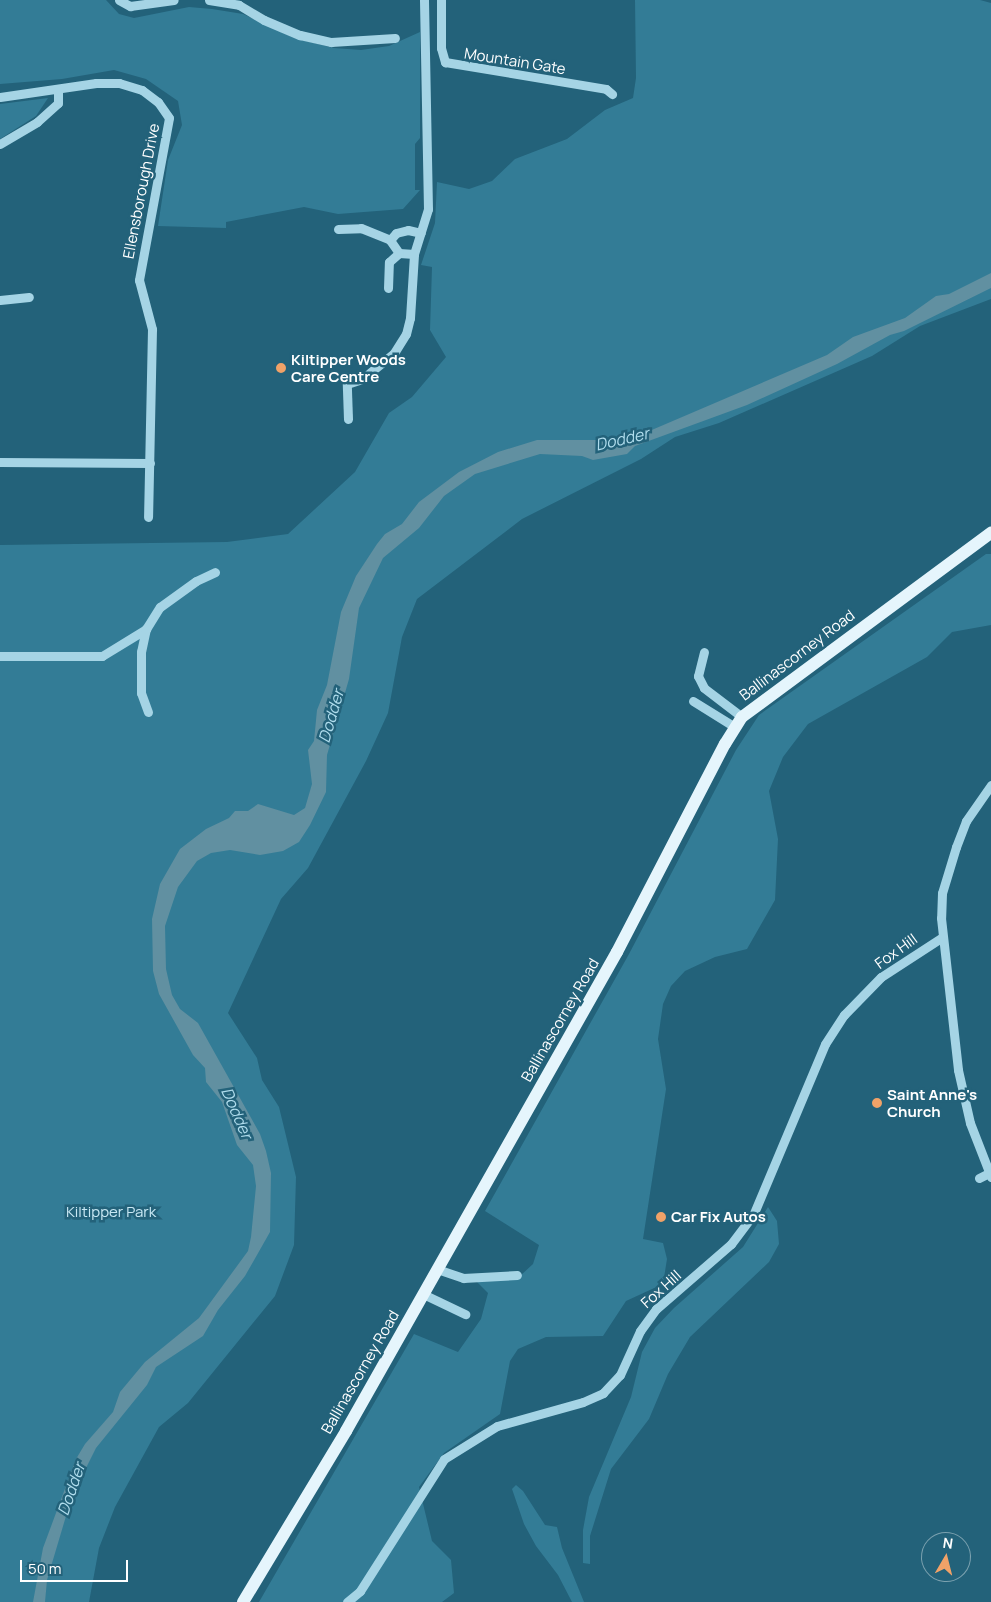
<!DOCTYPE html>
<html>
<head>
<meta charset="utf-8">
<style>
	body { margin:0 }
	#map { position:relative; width:991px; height:1602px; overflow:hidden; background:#23627a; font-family:Manrope,sans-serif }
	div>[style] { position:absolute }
	.green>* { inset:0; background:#337c96 }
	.water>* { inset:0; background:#6190a1 }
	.minor>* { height:9px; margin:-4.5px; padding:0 4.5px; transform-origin:4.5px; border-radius:4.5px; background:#a5d4e5 }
	.major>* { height:12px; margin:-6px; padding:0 6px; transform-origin:6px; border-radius:6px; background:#e5f5fc }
	.dots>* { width:14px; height:14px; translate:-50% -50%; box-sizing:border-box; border:2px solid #23627a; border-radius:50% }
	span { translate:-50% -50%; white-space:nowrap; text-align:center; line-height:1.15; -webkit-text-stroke:5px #23627a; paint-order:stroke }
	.street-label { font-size:15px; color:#fff }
	.poi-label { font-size:15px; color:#fff; font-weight:700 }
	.left { translate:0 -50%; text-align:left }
	.park-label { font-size:15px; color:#c8e8f4 }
	.water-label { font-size:16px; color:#b0dded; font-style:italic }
	.north { position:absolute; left:921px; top:1532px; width:50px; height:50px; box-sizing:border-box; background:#23627a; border:1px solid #7ba1af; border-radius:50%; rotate:8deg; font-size:14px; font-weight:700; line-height:20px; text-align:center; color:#fff }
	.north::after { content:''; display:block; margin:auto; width:18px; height:22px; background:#f0a268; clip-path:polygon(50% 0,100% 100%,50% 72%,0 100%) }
	.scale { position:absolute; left:20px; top:1560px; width:108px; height:22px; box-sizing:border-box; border:2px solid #fff; border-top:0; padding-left:6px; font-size:15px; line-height:18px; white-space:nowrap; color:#fff; -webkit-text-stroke:4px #23627a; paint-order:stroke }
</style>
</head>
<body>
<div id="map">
	<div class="green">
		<div style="clip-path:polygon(0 0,106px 0,119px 14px,134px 18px,189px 7px,212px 9px,243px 14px,294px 38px,334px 48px,361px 50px,389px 46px,420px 32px,420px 138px,415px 144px,415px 190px,420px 190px,403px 209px,338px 214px,304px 207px,226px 222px,226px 228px,158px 226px,168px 160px,182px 125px,178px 101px,146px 79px,114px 70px,62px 79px,0 84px)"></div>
		<div style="clip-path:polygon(635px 0,980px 0,991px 3px,991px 299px,920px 326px,872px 356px,719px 423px,675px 437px,641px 459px,522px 519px,417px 599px,402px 637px,388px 713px,366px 761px,308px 868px,281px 899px,228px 1013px,257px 1058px,262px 1080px,279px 1107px,296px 1177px,294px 1245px,275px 1296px,188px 1403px,159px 1427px,115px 1507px,99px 1548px,89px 1602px,0 1602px,0 545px,227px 542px,288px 534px,355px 472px,389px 413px,412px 397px,446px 357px,430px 330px,432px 267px,421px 265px,435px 223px,437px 182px,469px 189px,492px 181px,515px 159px,567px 139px,605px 110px,633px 98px,636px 78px)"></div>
		<div style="clip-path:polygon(48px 98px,36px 116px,0 139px,0 104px)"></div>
		<div style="clip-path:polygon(986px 554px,991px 554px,991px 625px,952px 632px,927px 657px,808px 724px,783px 757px,769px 791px,778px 839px,775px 900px,747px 949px,715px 957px,685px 971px,671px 986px,663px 1004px,658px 1039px,666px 1089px,643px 1239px,663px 1243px,667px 1259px,663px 1284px,626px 1301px,603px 1336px,546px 1337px,518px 1349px,510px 1361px,500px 1414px,444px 1453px,419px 1487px,432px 1541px,451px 1560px,454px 1593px,442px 1602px,259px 1602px,414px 1334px,458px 1352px,481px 1319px,488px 1293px,477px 1282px,520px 1276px,533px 1264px,539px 1245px,485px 1211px,629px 954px,736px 750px,759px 715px)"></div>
		<div style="clip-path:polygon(768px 1207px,777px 1221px,779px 1244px,769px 1262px,690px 1337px,668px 1374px,649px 1419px,611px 1469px,590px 1536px,590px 1564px,583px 1563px,583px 1530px,589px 1497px,631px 1397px,642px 1352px,655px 1328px,674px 1308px,743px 1247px)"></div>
		<div style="clip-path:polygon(516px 1485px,523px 1491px,545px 1525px,557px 1527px,562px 1548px,584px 1602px,572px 1602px,558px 1575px,536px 1546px,524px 1524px,512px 1489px)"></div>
	</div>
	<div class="water">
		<div style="clip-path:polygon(991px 273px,991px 288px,904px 331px,890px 335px,837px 364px,747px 405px,635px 446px,627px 454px,593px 460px,582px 456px,540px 454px,475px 474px,444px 496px,419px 528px,383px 558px,359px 608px,349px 679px,327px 755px,326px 792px,310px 825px,299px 842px,283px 851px,260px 855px,230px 850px,211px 853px,197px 861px,178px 887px,165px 926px,166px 969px,172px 995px,180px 1009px,198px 1023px,260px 1134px,266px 1151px,271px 1173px,270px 1232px,245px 1276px,218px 1310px,203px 1336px,156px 1367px,147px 1385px,96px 1448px,72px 1496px,47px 1580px,45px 1602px,33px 1602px,43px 1548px,76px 1459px,85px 1444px,113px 1412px,120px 1392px,145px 1362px,199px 1318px,248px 1251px,251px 1237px,256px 1186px,253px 1165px,237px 1145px,222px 1102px,206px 1082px,205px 1068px,193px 1055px,159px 994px,153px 971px,152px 919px,160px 884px,180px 849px,206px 829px,229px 818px,235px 811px,248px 811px,258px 804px,294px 815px,305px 808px,312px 784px,308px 750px,314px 741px,317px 710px,327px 685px,341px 612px,356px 576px,377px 544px,385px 534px,402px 524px,419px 502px,459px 472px,498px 452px,537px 440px,608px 440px,640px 435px,827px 355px,853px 337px,905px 318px,936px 296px,949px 294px)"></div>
	</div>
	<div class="minor">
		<div style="left:119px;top:0;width:13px;rotate:29deg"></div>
		<div style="left:130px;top:6px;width:44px;rotate:-7.8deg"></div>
		<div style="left:209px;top:0;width:30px;rotate:9deg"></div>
		<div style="left:239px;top:5px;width:29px;rotate:31deg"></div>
		<div style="left:264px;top:20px;width:39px;rotate:23deg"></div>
		<div style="left:300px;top:35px;width:32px;rotate:13deg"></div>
		<div style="left:331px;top:42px;width:64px;rotate:-3.6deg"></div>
		<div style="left:441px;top:0;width:48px;rotate:90deg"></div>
		<div style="left:441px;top:48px;width:15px;rotate:74deg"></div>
		<div style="left:445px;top:62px;width:163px;rotate:9.5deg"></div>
		<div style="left:606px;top:89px;width:8px;rotate:40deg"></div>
		<div style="left:0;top:97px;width:97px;rotate:-8.3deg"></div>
		<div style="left:96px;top:83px;width:23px"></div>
		<div style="left:119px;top:83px;width:24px;rotate:17deg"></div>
		<div style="left:142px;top:90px;width:20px;rotate:37deg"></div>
		<div style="left:158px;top:102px;width:19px;rotate:55deg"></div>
		<div style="left:169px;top:118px;width:165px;rotate:100.5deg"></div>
		<div style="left:139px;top:280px;width:51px;rotate:75.1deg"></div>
		<div style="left:152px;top:329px;width:188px;rotate:91.2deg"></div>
		<div style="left:0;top:144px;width:43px;rotate:-30.7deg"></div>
		<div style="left:37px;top:122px;width:28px;rotate:-42deg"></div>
		<div style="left:58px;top:103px;width:14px;rotate:-90deg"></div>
		<div style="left:338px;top:229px;width:23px;rotate:-2deg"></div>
		<div style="left:361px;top:228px;width:31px;rotate:22deg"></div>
		<div style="left:414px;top:254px;width:15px;rotate:-176deg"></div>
		<div style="left:399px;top:253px;width:16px;rotate:-125deg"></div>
		<div style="left:390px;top:240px;width:9px;rotate:-49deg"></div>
		<div style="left:396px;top:233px;width:12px;rotate:-14deg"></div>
		<div style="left:408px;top:230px;width:13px;rotate:13deg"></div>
		<div style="left:388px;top:288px;width:26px;rotate:-88deg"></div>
		<div style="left:389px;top:262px;width:13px;rotate:-42deg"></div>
		<div style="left:0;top:300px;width:29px;rotate:-6deg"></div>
		<div style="left:348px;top:419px;width:35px;rotate:-92deg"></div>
		<div style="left:347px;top:384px;width:16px;rotate:-18deg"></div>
		<div style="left:362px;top:379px;width:41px;rotate:-39.1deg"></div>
		<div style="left:394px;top:353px;width:22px;rotate:-58deg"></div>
		<div style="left:406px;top:334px;width:16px;rotate:-76deg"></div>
		<div style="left:410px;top:318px;width:64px;rotate:-86.4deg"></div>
		<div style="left:414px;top:254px;width:47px;rotate:-72.7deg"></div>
		<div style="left:428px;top:209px;width:209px;rotate:-91.1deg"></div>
		<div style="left:0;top:462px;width:150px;rotate:0.4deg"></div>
		<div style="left:704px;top:652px;width:25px;rotate:104deg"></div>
		<div style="left:698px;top:676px;width:13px;rotate:63deg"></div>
		<div style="left:704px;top:688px;width:48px;rotate:37.3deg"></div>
		<div style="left:0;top:656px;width:102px"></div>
		<div style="left:102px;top:656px;width:52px;rotate:-31.5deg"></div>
		<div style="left:693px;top:701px;width:49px;rotate:31.8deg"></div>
		<div style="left:148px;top:712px;width:20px;rotate:-110deg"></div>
		<div style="left:141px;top:693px;width:41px;rotate:-90deg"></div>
		<div style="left:141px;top:652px;width:24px;rotate:-78deg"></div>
		<div style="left:146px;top:629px;width:26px;rotate:-58deg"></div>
		<div style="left:160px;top:607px;width:44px;rotate:-35.8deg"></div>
		<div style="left:196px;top:581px;width:21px;rotate:-25deg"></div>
		<div style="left:991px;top:785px;width:44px;rotate:124.8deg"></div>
		<div style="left:966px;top:821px;width:28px;rotate:111deg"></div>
		<div style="left:956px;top:847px;width:48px;rotate:106.9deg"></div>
		<div style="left:942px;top:893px;width:25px;rotate:92deg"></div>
		<div style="left:941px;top:918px;width:153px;rotate:83.6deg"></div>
		<div style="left:958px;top:1070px;width:54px;rotate:77.2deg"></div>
		<div style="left:970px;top:1123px;width:58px;rotate:68.7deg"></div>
		<div style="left:979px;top:1178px;width:11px;rotate:-27deg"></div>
		<div style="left:437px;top:1269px;width:28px;rotate:19deg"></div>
		<div style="left:463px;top:1278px;width:54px;rotate:-3.2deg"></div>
		<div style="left:423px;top:1294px;width:47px;rotate:25.5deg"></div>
		<div style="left:347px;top:1602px;width:17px;rotate:-40deg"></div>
		<div style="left:360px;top:1591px;width:156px;rotate:-57.5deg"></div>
		<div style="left:444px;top:1459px;width:62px;rotate:-31.9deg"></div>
		<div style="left:497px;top:1426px;width:89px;rotate:-15.6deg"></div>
		<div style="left:583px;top:1402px;width:22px;rotate:-24deg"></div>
		<div style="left:603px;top:1393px;width:25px;rotate:-47deg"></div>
		<div style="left:620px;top:1375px;width:48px;rotate:-65.6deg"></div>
		<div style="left:640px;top:1331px;width:27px;rotate:-54deg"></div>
		<div style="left:656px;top:1309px;width:99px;rotate:-40.9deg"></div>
		<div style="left:731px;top:1244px;width:39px;rotate:-53deg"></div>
		<div style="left:754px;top:1213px;width:183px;rotate:-67.2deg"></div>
		<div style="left:825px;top:1044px;width:35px;rotate:-57deg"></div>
		<div style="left:844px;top:1015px;width:53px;rotate:-45.8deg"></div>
		<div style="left:881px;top:977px;width:72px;rotate:-33deg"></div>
	</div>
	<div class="major">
		<div style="left:243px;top:1602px;width:200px;rotate:-58.9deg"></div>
		<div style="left:346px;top:1431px;width:550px;rotate:-60.5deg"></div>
		<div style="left:617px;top:952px;width:234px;rotate:-62.6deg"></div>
		<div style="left:725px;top:744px;width:32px;rotate:-58deg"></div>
		<div style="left:742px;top:717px;width:310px;rotate:-36.5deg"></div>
	</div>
	<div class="dots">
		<div style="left:281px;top:368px;background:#f0a268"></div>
		<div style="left:877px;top:1103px;background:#f0a268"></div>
		<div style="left:661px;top:1217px;background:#f0a268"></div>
	</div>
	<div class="street-label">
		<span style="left:515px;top:61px;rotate:9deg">Mountain Gate</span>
		<span style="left:141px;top:191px;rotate:-79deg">Ellensborough Drive</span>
		<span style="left:797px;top:655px;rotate:-37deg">Ballinascorney Road</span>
		<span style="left:896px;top:951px;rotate:-36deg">Fox Hill</span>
		<span style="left:560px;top:1020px;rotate:-60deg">Ballinascorney Road</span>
		<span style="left:661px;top:1289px;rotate:-42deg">Fox Hill</span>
		<span style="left:360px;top:1372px;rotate:-60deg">Ballinascorney Road</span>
	</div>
	<div class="poi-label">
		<span class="left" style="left:291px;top:368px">Kiltipper Woods<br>Care Centre</span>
		<span class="left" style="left:887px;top:1103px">Saint Anne's<br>Church</span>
		<span class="left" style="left:671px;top:1217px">Car Fix Autos</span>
	</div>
	<div class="park-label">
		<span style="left:111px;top:1212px">Kiltipper Park</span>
	</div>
	<div class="water-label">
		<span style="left:622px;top:439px;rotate:-13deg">Dodder</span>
		<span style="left:331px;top:716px;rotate:-74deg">Dodder</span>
		<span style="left:237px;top:1113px;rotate:66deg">Dodder</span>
		<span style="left:71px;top:1489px;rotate:-71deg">Dodder</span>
	</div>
	<div class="north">N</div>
	<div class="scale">50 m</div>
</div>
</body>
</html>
